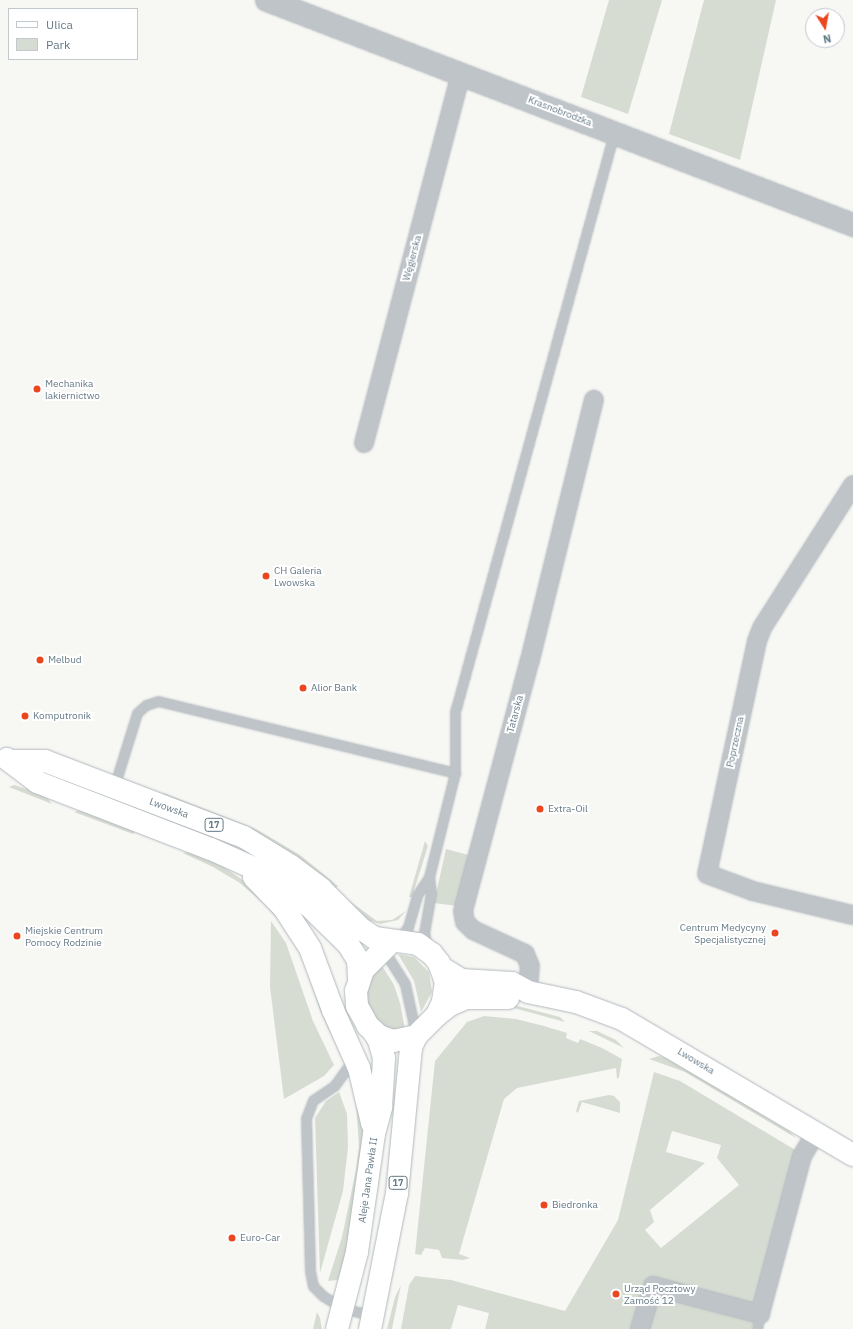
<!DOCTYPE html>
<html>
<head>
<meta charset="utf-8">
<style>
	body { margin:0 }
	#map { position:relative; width:853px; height:1329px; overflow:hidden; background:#f7f7f4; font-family:"IBM Plex Sans",sans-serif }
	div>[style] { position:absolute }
	.green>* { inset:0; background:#d7dcd3 }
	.roads { filter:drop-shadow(0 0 1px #b1b8bd) drop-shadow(0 0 1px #b1b8bd) }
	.service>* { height:9px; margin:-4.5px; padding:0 4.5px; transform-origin:4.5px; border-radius:4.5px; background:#bfc4c8 }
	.minor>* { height:18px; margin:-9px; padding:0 9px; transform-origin:9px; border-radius:9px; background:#bfc4c8 }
	.tertiary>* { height:22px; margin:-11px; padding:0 11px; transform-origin:11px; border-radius:11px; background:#bfc4c8 }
	.secondary>* { height:22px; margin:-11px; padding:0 11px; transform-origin:11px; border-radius:11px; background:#fff }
	.trunk>* { height:22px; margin:-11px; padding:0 11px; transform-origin:11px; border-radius:11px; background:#fff }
	.dots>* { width:11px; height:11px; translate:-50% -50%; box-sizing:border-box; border:2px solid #fff; border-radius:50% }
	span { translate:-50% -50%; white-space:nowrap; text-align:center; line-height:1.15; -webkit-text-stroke:4px #fff; paint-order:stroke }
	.shield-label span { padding:1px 3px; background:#fff; border:1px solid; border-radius:3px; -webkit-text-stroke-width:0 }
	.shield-label { font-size:9px; color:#647986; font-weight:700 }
	.street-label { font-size:10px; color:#647986 }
	.poi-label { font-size:10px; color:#647986 }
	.left { translate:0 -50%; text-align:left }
	.right { translate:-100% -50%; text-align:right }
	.legend { position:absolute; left:8px; top:8px; width:130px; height:52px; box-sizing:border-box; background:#fff; border:1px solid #c1c9cf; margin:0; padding:5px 7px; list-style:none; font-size:12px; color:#647986 }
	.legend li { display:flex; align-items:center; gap:8px; height:20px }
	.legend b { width:20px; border:1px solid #c1c9cf }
	.north { position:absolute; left:805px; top:8px; width:40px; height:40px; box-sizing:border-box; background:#fff; border:1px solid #c1c9cf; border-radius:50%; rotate:169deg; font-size:11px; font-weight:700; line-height:16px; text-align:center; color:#647986 }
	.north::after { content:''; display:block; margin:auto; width:14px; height:18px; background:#ec461e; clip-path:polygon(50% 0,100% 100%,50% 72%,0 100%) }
</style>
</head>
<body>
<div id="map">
	<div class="green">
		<div style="clip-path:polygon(609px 0,662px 0,628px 114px,581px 97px)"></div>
		<div style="clip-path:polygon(704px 0,776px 0,740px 160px,669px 134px)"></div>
		<div style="clip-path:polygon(14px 785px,45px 795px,52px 804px,9px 787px)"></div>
		<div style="clip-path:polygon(164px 793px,256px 829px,300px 855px,338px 886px,336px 888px,302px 861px,265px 837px,161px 795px)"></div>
		<div style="clip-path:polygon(80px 810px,136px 830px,133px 834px,74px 812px)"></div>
		<div style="clip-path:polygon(425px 841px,428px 846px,412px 897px,409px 897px)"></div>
		<div style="clip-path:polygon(446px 849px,472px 856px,457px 906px,434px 903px)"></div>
		<div style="clip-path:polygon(191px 852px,221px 865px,254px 888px,266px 899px,284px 926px,263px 903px,240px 883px,213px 867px,183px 853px)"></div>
		<div style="clip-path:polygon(348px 900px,377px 921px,392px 920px,406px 911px,398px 920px,380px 924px,368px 920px)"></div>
		<div style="clip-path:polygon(271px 921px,286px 943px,313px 1021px,334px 1065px,324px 1076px,284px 1099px,270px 987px)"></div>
		<div style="clip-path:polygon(298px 945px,341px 1048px,341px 1055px,321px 1013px)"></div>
		<div style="clip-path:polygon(398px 954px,414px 957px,429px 972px,432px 992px,421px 1012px,414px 981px)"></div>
		<div style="clip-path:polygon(379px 961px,394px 985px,400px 1003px,405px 1029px,395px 1033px,374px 1021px,363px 993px)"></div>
		<div style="clip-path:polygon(510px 1004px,560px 1017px,565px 1022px,510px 1007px)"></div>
		<div style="clip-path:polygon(484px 1016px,516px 1019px,544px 1026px,567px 1033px,566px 1038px,578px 1043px,580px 1039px,602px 1048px,622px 1059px,619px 1077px,617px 1079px,616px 1068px,517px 1088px,504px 1099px,459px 1254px,470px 1258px,463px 1260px,442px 1258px,439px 1250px,425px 1248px,421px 1255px,415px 1254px,435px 1061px,467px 1022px)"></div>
		<div style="clip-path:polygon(589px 1031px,597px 1031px,616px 1040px,624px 1048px)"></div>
		<div style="clip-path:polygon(659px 1056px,670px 1059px,789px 1131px,796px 1138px,685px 1072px,649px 1059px)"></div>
		<div style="clip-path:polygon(evenodd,654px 1072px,680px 1081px,797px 1151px,752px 1329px,485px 1329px,489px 1313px,458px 1305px,451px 1329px,401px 1329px,409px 1285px,415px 1276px,451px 1280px,565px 1311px,618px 1220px,654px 1072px,672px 1131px,721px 1145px,717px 1158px,739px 1185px,661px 1248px,645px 1230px,654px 1222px,650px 1210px,705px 1163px,666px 1152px,672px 1131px)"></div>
		<div style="clip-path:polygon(339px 1092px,347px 1114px,348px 1147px,343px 1191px,320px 1273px,315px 1118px,326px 1101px)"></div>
		<div style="clip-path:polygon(609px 1095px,614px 1096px,620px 1102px,620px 1113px,582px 1102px,578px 1113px,576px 1111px,579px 1101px)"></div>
		<div style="clip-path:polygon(356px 1101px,362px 1111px,364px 1132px,359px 1185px,341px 1276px,337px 1280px,328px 1281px,342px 1237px,356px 1170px,359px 1147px)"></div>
		<div style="clip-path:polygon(401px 1285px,392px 1329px,387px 1329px,395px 1297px)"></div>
		<div style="clip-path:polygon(317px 1312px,320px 1318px,322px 1329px,313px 1329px)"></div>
	</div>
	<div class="roads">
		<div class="service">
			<div style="left:114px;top:787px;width:77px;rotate:-72.7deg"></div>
			<div style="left:137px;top:713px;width:12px;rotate:-42deg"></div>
			<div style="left:146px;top:705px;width:13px;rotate:-18deg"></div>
			<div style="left:158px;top:701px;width:306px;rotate:13.6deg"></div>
			<div style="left:455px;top:773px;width:61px;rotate:-90deg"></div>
			<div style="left:455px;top:712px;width:600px;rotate:-74.64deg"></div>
			<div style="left:398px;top:940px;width:16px;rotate:-52deg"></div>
			<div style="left:408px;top:927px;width:33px;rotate:-74deg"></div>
			<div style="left:417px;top:895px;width:22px;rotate:-56deg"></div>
			<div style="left:429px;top:877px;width:107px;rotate:-76deg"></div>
			<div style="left:427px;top:946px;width:13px;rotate:-103deg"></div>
			<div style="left:424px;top:933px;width:41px;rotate:-80.1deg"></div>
			<div style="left:431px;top:893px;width:16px;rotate:-97deg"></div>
			<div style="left:383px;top:949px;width:41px;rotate:57.8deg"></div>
			<div style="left:405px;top:984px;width:52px;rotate:77.8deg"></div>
			<div style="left:353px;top:1060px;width:32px;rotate:126deg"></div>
			<div style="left:334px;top:1086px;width:25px;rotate:146deg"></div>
			<div style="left:313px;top:1100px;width:19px;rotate:111deg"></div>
			<div style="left:306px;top:1118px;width:153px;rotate:88.5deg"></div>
			<div style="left:310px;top:1271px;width:15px;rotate:79deg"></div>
			<div style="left:313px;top:1286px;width:14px;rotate:45deg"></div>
			<div style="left:323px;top:1296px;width:23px;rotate:31deg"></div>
			<div style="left:343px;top:1308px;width:31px;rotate:15deg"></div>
			<div style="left:757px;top:1329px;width:15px;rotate:-79deg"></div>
		</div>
		<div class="minor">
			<div style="left:364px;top:443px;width:382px;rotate:-75.3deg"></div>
			<div style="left:853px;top:485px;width:169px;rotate:122.5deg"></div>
			<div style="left:762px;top:628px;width:14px;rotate:111deg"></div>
			<div style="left:757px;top:641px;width:238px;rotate:102.1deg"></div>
			<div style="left:707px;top:874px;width:49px;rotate:20.3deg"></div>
			<div style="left:753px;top:891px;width:103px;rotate:13.5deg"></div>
			<div style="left:528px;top:992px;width:26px;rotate:-86deg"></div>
			<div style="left:530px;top:966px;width:13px;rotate:-113deg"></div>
			<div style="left:525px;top:954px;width:57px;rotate:-155.2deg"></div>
			<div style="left:473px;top:930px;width:11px;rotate:-135deg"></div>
			<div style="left:465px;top:922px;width:11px;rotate:-100deg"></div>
			<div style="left:463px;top:911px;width:260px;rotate:-75.1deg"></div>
			<div style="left:530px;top:660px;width:268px;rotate:-76.2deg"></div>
			<div style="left:640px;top:1329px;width:45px;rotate:-73.2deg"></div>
			<div style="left:653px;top:1286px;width:111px;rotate:14.7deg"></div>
			<div style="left:760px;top:1314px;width:163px;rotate:-75.1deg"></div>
			<div style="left:802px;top:1156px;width:27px;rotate:-59deg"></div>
		</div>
		<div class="tertiary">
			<div style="left:267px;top:0;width:628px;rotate:21deg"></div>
		</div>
		<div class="secondary">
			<div style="left:442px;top:968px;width:22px;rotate:32deg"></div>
			<div style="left:461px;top:980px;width:51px;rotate:3.4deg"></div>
			<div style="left:512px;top:983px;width:18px;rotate:29deg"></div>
			<div style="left:528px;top:992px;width:49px;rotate:11.8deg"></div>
			<div style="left:576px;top:1002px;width:49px;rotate:20.3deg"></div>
			<div style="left:622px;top:1019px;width:268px;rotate:30.5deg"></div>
			<div style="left:437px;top:1015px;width:16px;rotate:-38deg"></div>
			<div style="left:450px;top:1005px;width:17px;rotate:-24deg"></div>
			<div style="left:466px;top:998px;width:42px"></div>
		</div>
		<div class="trunk">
			<div style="left:7px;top:759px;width:38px;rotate:37deg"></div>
			<div style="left:37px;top:782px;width:186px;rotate:21.1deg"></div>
			<div style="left:211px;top:849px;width:64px;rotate:24.1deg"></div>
			<div style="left:269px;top:875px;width:49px;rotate:37.6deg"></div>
			<div style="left:308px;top:905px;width:56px;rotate:44.3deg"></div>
			<div style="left:348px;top:944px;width:19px;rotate:58deg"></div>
			<div style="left:358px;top:960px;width:17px;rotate:87deg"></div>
			<div style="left:10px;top:761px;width:35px"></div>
			<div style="left:45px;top:761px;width:213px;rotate:20.9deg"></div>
			<div style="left:244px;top:837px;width:55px;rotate:31.7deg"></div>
			<div style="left:291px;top:866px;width:38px;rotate:37deg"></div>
			<div style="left:321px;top:889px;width:55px;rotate:45deg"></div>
			<div style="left:360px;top:928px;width:18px;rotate:34deg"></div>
			<div style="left:375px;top:938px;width:43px;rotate:7.9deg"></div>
			<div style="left:418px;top:944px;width:17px;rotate:36deg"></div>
			<div style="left:432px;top:954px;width:11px;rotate:52deg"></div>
			<div style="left:439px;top:963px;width:20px;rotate:70deg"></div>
			<div style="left:446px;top:982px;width:20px;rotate:99deg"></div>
			<div style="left:443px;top:1002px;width:14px;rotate:115deg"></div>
			<div style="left:437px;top:1015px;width:30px;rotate:135deg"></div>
			<div style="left:416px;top:1036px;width:13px;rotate:113deg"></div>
			<div style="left:411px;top:1048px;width:146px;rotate:95.5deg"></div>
			<div style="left:397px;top:1193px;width:139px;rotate:101.2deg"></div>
			<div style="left:254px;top:877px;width:43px;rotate:45.9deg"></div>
			<div style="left:284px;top:908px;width:48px;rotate:57deg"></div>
			<div style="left:310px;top:948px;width:66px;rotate:69.6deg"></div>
			<div style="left:333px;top:1010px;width:64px;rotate:65.9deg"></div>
			<div style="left:359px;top:1068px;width:57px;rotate:76.7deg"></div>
			<div style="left:392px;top:941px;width:41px;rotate:135deg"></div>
			<div style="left:363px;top:970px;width:22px;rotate:108deg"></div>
			<div style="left:356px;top:991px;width:15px;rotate:86deg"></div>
			<div style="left:357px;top:1006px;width:23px;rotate:61deg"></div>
			<div style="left:368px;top:1026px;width:15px;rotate:42deg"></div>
			<div style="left:379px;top:1036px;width:15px;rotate:20deg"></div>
			<div style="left:393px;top:1041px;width:24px;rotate:-12deg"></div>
			<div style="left:337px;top:1329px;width:80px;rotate:-75.4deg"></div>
			<div style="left:357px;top:1252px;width:119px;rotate:-81.8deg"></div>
			<div style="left:374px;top:1134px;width:28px;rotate:-75deg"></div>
			<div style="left:381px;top:1107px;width:49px;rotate:-86.5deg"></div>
			<div style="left:384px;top:1058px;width:19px;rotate:-106deg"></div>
			<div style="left:379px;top:1040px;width:11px;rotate:-124deg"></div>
		</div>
	</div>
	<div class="dots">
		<div style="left:37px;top:389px;background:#ec461e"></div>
		<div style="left:266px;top:576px;background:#ec461e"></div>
		<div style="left:40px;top:660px;background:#ec461e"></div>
		<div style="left:303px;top:688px;background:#ec461e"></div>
		<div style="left:25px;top:716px;background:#ec461e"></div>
		<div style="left:540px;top:809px;background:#ec461e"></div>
		<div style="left:775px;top:933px;background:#ec461e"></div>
		<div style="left:17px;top:936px;background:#ec461e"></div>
		<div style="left:544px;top:1205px;background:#ec461e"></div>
		<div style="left:232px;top:1238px;background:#ec461e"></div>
		<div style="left:616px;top:1294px;background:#ec461e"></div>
	</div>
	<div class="shield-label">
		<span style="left:214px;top:825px">17</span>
		<span style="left:398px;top:1183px">17</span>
	</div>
	<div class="street-label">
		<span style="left:560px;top:111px;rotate:21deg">Krasnobrodzka</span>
		<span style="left:412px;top:258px;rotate:-75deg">Węgierska</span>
		<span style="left:515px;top:714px;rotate:-75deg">Tatarska</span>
		<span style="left:735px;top:742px;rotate:-78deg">Poprzeczna</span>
		<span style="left:169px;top:808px;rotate:20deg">Lwowska</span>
		<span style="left:696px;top:1061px;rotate:31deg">Lwowska</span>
		<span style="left:368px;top:1180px;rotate:-82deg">Aleje Jana Pawła II</span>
	</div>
	<div class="poi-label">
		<span class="left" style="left:45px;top:389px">Mechanika<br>lakiernictwo</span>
		<span class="left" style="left:274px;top:576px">CH Galeria<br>Lwowska</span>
		<span class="left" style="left:48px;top:660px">Melbud</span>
		<span class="left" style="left:311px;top:688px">Alior Bank</span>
		<span class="left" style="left:33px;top:716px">Komputronik</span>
		<span class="left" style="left:548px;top:809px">Extra-Oil</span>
		<span class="right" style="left:766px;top:933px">Centrum Medycyny<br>Specjalistycznej</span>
		<span class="left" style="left:25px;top:936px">Miejskie Centrum<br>Pomocy Rodzinie</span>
		<span class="left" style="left:552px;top:1205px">Biedronka</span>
		<span class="left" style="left:240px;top:1238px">Euro-Car</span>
		<span class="left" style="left:624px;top:1294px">Urząd Pocztowy<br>Zamość 12</span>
	</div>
	<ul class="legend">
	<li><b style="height:5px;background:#fff"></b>Ulica</li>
	<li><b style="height:11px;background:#d7dcd3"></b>Park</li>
	</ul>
	<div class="north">N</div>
</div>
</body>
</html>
